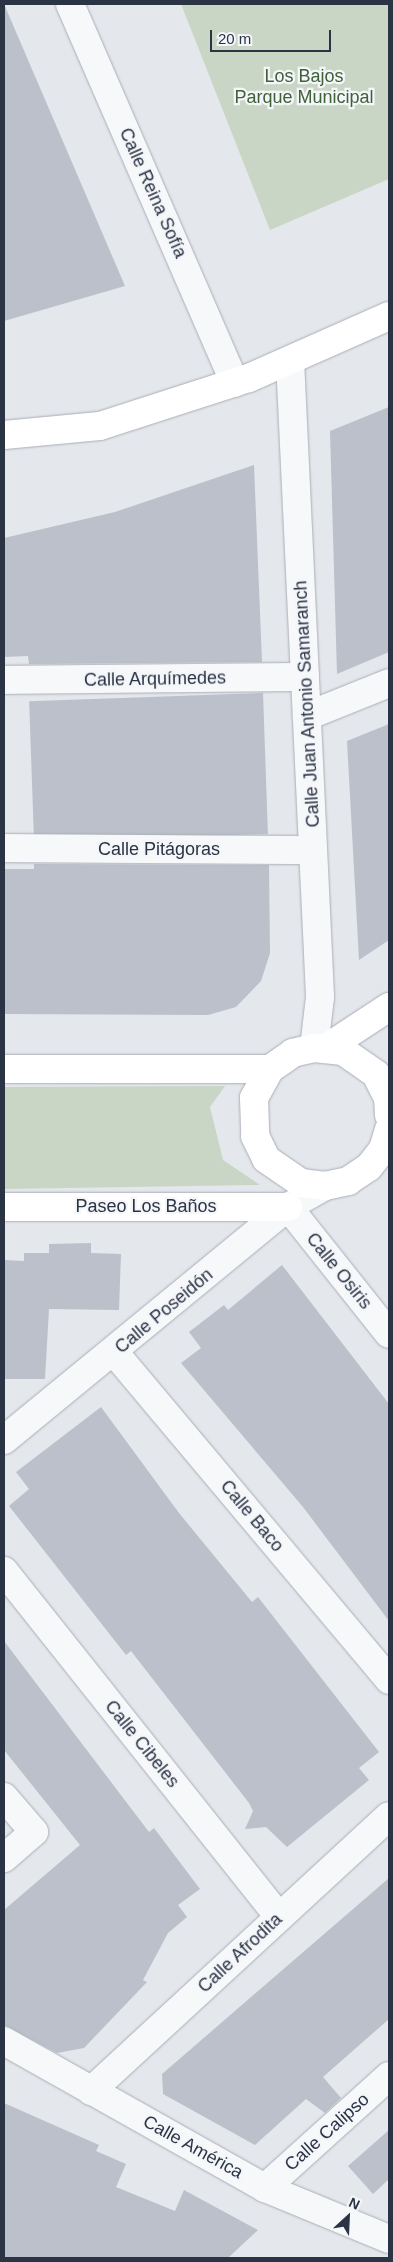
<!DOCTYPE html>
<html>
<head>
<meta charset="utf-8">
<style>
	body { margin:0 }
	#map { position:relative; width:393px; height:2262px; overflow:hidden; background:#e4e7ec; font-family:Arial,sans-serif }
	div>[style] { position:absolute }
	.green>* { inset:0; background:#c9d6c5 }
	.building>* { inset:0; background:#bbc0ca; transform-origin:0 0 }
	.roads { filter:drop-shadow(0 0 1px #a9aeb7) drop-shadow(0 0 1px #a9aeb7) }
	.street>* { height:28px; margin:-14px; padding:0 14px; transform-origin:14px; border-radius:14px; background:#f7f8fa }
	.secondary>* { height:28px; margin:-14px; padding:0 14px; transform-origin:14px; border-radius:14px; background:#fff }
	span { translate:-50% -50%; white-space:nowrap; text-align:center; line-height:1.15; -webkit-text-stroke:4.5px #f4f6f9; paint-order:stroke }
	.park-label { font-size:18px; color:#3f6138 }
	.street-label { font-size:18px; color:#2b3445 }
	.frame { position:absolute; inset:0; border:5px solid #2b3445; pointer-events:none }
	.north { position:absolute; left:323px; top:2192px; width:50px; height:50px; -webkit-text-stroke:4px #f4f6f9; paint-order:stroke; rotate:25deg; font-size:14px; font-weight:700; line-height:20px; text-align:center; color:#2b3445 }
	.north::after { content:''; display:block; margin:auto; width:18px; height:22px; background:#2b3445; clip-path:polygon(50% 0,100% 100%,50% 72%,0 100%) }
	.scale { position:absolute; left:210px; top:30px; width:121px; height:22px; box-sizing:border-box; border:2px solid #2b3445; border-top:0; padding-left:6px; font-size:15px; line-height:18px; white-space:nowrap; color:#2b3445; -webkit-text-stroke:4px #f4f6f9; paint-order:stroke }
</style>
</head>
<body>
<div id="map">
	<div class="green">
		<div style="clip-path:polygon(181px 4px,389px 4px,389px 179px,270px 230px)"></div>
		<div style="clip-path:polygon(225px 1086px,210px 1107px,223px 1160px,260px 1185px,4px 1189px,4px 1087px)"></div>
	</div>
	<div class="building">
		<div style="clip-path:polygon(4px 4px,125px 286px,4px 321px)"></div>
		<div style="clip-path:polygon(389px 407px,389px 652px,337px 674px,330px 431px)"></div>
		<div style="clip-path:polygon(254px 465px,262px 662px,29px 664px,28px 656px,4px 657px,4px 538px,115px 512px)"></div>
		<div style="left:263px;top:693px;width:141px;height:234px;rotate:88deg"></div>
		<div style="clip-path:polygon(389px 724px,389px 940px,359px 960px,347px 741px)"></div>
		<div style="clip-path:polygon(34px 864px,269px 865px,270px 953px,261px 981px,236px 1007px,208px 1015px,4px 1014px,4px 869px,34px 869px)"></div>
		<div style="clip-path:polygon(91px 1243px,91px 1253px,121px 1254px,119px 1310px,49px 1309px,45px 1379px,4px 1379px,4px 1260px,24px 1261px,24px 1253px,49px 1253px,49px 1244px)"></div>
		<div style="clip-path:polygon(282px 1265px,389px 1404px,389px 1621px,303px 1507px,181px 1363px,201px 1348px,189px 1332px,224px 1305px,228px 1310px)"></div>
		<div style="clip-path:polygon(101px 1407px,179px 1513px,252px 1602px,258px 1597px,379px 1752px,359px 1768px,369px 1780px,287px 1847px,266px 1827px,245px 1829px,253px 1811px,249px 1803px,131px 1651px,126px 1655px,9px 1506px,29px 1489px,16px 1472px)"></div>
		<div style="clip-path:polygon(4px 1641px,149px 1832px,154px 1828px,200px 1889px,178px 1905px,187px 1917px,168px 1933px,143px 1980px,147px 1982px,84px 2048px,57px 2053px,4px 2025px,4px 1910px,80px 1845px,4px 1750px)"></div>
		<div style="clip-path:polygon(389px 1878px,389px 2019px,323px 2077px,341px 2098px,325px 2113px,306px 2099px,255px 2145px,163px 2094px,162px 2074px)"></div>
		<div style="clip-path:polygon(4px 2103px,99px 2145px,96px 2151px,126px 2164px,116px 2187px,175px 2211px,184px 2190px,258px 2230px,228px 2258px,4px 2258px)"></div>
		<div style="clip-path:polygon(389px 2130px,389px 2179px,373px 2194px,348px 2166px)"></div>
	</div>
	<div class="roads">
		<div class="street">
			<div style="left:70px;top:4px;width:413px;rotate:66.5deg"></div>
			<div style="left:290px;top:360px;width:638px;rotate:87.3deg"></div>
			<div style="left:320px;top:997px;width:51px;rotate:96.7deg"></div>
			<div style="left:4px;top:680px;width:301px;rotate:-0.6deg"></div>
			<div style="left:307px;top:716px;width:88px;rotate:-21.9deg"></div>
			<div style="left:4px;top:848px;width:309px;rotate:0.4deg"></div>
			<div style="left:288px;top:1207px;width:162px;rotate:51.5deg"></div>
			<div style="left:114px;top:1352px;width:428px;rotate:50deg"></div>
			<div style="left:4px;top:1440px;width:367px;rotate:-39.4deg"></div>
			<div style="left:288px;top:1207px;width:43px;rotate:-29.6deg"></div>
			<div style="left:4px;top:1571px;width:442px;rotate:51.5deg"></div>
			<div style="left:4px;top:1797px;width:46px;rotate:49.4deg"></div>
			<div style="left:34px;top:1832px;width:40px;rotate:139deg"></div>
			<div style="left:4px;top:2041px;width:300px;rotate:29.4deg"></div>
			<div style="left:265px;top:2188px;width:134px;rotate:22.4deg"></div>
			<div style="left:91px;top:2091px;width:405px;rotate:-42.7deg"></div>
			<div style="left:265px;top:2188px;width:167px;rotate:-42.1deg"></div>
		</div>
		<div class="secondary">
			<div style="left:4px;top:435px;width:96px;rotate:-5.4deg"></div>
			<div style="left:100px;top:426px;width:157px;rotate:-17.9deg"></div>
			<div style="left:249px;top:378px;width:153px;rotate:-23.9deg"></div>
			<div style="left:325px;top:1049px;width:77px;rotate:-33.3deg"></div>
			<div style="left:4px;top:1069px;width:266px"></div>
			<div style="left:389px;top:1115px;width:17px;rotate:-93deg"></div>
			<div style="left:388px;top:1098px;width:27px;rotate:-117deg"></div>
			<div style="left:376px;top:1074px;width:40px;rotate:-145.1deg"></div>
			<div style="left:343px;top:1051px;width:29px;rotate:-174deg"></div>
			<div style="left:314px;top:1048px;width:22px;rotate:167deg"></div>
			<div style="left:293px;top:1053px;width:28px;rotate:145deg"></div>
			<div style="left:270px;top:1069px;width:33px;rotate:119deg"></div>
			<div style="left:254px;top:1098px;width:38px;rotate:88deg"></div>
			<div style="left:255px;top:1136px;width:25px;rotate:64deg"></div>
			<div style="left:266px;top:1159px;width:42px;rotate:34.4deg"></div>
			<div style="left:301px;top:1183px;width:24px;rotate:7deg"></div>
			<div style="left:325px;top:1186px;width:24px;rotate:-12deg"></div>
			<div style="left:348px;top:1181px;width:25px;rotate:-34deg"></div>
			<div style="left:369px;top:1167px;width:23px;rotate:-52deg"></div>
			<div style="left:383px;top:1149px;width:21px;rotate:-73deg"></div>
			<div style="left:4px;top:1207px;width:284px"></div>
		</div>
	</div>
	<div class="park-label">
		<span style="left:304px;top:87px">Los Bajos<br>Parque Municipal</span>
	</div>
	<div class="street-label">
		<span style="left:153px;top:193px;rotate:66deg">Calle Reina Sofía</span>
		<span style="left:155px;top:679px;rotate:-1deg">Calle Arquímedes</span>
		<span style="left:307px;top:704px;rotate:-93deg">Calle Juan Antonio Samaranch</span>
		<span style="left:159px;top:849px">Calle Pitágoras</span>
		<span style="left:146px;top:1206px">Paseo Los Baños</span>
		<span style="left:339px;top:1271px;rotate:51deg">Calle Osiris</span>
		<span style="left:164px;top:1311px;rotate:-40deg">Calle Poseidón</span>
		<span style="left:252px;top:1516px;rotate:50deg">Calle Baco</span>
		<span style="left:142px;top:1744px;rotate:51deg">Calle Cibeles</span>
		<span style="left:240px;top:1953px;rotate:-43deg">Calle Afrodita</span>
		<span style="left:327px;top:2132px;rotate:-42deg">Calle Calipso</span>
		<span style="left:193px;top:2147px;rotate:29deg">Calle América</span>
	</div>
	<div class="frame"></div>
	<div class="north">N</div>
	<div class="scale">20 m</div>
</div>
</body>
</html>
